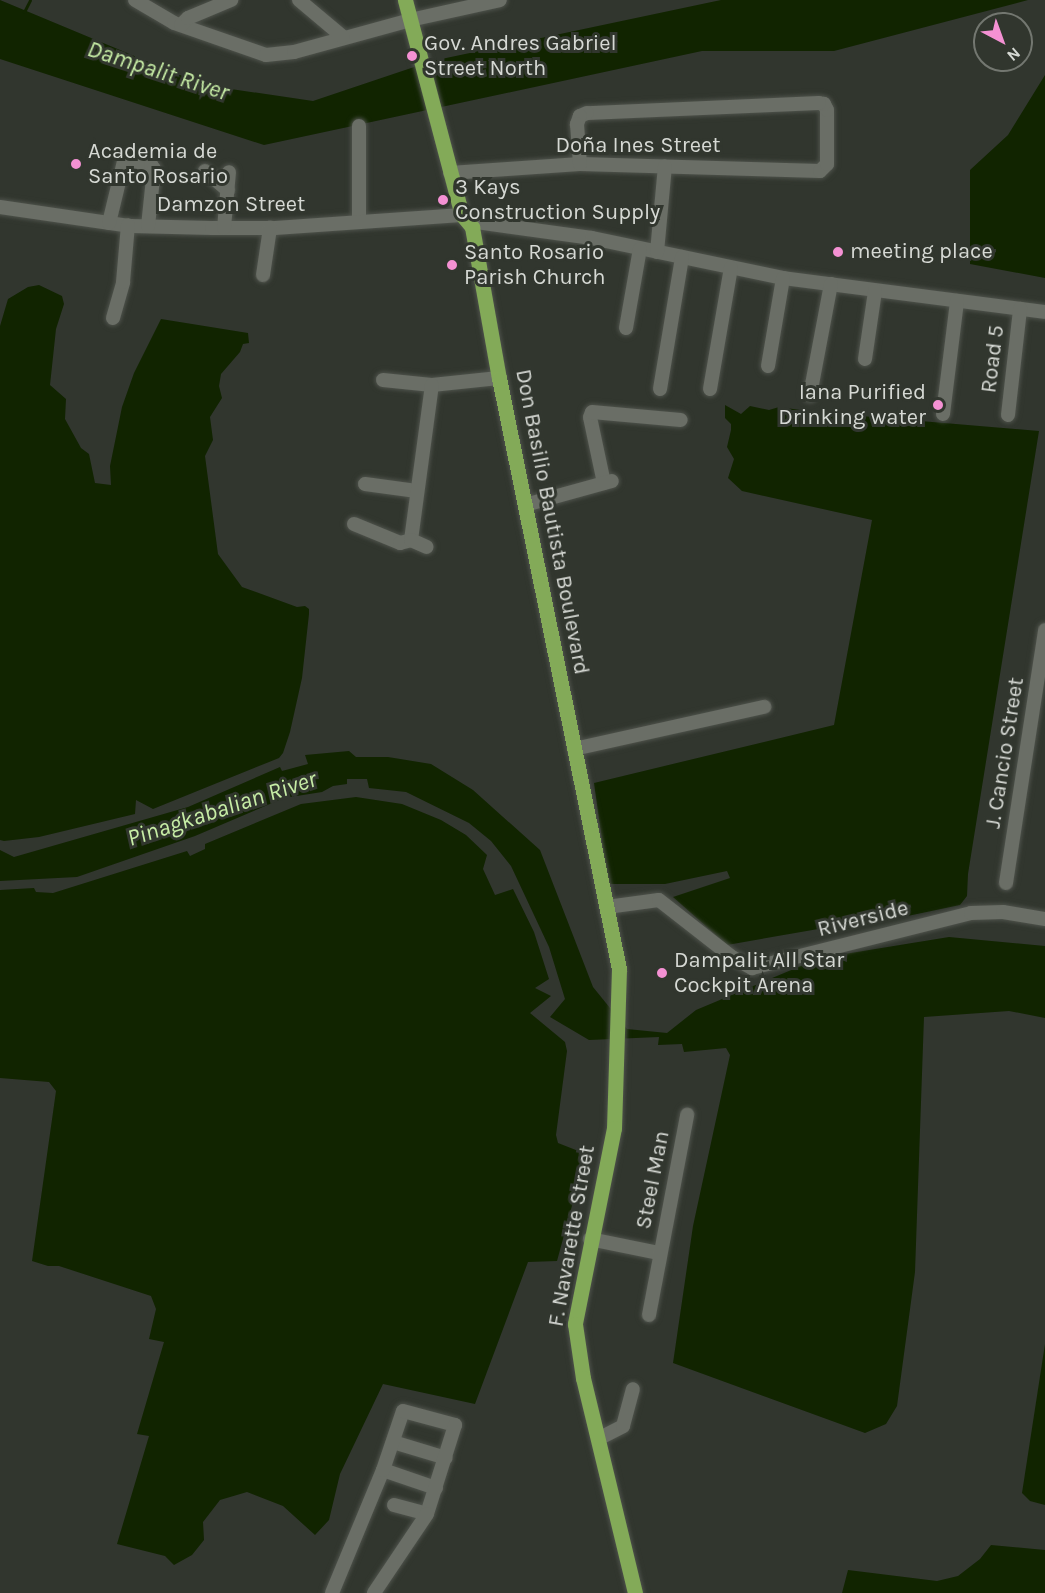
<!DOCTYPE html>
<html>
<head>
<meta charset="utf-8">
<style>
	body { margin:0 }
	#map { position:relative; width:1045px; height:1593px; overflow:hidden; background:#31362e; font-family:Karla,sans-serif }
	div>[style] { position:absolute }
	.water>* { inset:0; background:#112400 }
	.stream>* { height:3px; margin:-1.5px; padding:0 1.5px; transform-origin:1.5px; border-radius:1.5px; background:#112400 }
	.roads { filter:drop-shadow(0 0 2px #4e524b) drop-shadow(0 0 2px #4e524b) }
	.minor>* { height:14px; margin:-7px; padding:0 7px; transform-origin:7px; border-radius:7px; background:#6a6e66 }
	.major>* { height:15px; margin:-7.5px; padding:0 7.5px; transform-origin:7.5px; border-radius:7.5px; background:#83aa58 }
	.dots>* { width:16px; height:16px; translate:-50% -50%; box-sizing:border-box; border:3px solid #31362e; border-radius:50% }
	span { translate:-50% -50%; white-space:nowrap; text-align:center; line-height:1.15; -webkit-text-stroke:6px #31362e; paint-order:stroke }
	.poi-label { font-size:22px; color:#d6d9d4 }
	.left { translate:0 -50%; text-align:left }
	.right { translate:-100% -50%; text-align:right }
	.street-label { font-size:22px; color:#d6d9d4 }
	.water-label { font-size:24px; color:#c7eda6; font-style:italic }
	.north { position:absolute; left:973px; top:12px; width:60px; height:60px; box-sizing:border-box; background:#31362e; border:2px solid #737770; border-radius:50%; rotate:139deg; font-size:16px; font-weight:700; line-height:24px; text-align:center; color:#d6d9d4 }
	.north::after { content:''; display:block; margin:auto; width:21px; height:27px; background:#f491d3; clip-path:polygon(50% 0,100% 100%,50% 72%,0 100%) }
</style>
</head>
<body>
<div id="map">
	<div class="water">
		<div style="clip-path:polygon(0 0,204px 85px,313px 101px,432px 61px,721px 0,1028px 0,834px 51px,702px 51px,264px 145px,0 59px)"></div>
		<div style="clip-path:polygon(1045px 75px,1045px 278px,970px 264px,970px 170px,1008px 135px)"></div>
		<div style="clip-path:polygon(39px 285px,62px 296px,64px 304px,56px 329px,50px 385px,66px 399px,65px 419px,81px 448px,89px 454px,95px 483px,111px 485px,110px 466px,122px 407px,134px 373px,161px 319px,248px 333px,249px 343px,243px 344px,240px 352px,221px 374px,219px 386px,222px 398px,210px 417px,213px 440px,205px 456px,218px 554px,242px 587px,297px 607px,305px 606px,309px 609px,309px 614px,302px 678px,290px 732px,283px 753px,279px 758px,153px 809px,136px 800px,135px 814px,39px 837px,4px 841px,0 840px,0 326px,8px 299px,28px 287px)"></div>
		<div style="clip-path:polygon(725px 405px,741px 414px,750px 406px,769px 410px,779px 407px,814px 412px,1039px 431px,968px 874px,967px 896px,960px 905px,836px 931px,824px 928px,727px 945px,673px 897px,730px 878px,727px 871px,665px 884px,608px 884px,594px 783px,834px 725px,872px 520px,742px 491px,728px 478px,734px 459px,727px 447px,731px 430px,731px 424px,725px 418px)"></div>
		<div style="clip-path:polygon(349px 751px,356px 757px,388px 757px,431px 764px,473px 790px,540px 850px,593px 987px,627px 1029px,667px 1033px,696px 1010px,820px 958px,949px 937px,1045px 946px,1045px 1018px,1009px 1011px,924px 1017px,915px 1272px,897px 1406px,886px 1424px,865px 1433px,673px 1363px,693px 1226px,730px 1055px,726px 1048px,684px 1052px,682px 1044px,658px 1045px,659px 1037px,589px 1040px,550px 1017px,565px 999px,549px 947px,511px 866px,491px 841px,469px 823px,406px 792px,369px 788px,367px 779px,347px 779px,347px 784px,333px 786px,322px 792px,284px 798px,195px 836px,77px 877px,0 881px,0 850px,14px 857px,188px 807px,280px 767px,282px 771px,308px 764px,305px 755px)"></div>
		<div style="clip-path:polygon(356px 797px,402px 804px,441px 820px,466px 835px,487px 855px,483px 869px,495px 895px,513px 889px,534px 932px,549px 979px,535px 988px,551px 996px,530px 1013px,565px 1042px,567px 1051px,556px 1135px,558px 1143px,586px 1154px,557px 1261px,528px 1262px,475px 1404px,383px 1384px,340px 1474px,329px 1520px,315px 1535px,283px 1506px,247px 1492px,220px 1500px,203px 1522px,204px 1540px,192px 1555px,174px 1565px,165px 1556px,117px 1544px,149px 1436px,137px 1434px,164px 1342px,149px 1339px,156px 1309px,151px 1296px,59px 1266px,48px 1266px,32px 1261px,56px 1091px,49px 1082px,0 1078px,0 890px,34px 888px,36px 892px,53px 893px,187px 851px,190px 856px,205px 849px,205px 844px,301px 804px)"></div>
		<div style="clip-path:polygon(1045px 1344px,1045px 1505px,1030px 1501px,1022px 1493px)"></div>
		<div style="clip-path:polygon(991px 1545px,1045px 1550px,1045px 1593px,842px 1593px,848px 1570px,937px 1581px,958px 1576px,980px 1559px)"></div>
	</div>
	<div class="stream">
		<div style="left:24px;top:12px;width:13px;rotate:-63deg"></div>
	</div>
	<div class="roads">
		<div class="minor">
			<div style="left:135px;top:0;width:45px;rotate:30.5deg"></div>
			<div style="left:174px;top:23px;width:97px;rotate:19.2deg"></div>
			<div style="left:266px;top:55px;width:28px;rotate:-6deg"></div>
			<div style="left:294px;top:52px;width:120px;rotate:-15.4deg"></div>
			<div style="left:410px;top:20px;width:92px;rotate:-12.5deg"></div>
			<div style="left:299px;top:0;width:57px;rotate:40.1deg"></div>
			<div style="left:181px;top:25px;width:10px;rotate:-45deg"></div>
			<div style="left:188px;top:18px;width:47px;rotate:-22.7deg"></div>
			<div style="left:359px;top:126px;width:96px;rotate:90deg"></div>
			<div style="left:205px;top:171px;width:30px;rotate:40deg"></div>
			<div style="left:450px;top:173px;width:130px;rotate:-4deg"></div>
			<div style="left:580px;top:164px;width:240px;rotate:1.7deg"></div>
			<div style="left:820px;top:171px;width:10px;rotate:-45deg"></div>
			<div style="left:827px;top:164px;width:54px;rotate:-90deg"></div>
			<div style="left:827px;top:110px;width:7px;rotate:-117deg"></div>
			<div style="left:824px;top:104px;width:5px;rotate:-169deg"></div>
			<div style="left:819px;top:103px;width:232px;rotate:177.5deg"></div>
			<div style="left:587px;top:113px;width:8px;rotate:157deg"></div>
			<div style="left:580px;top:116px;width:9px;rotate:111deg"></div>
			<div style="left:577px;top:124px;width:40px;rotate:85.7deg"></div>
			<div style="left:0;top:207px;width:132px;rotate:8.3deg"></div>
			<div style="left:131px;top:226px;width:81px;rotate:1.4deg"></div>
			<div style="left:212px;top:228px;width:63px"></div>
			<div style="left:275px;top:228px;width:187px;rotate:-4deg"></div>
			<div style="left:469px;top:221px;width:124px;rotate:7.9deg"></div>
			<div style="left:592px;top:238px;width:195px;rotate:11.8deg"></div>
			<div style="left:783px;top:278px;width:264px;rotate:7.4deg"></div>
			<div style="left:109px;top:223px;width:64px;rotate:-76.4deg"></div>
			<div style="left:124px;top:161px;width:4px;rotate:-14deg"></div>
			<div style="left:128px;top:160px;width:24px;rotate:12deg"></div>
			<div style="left:151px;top:165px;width:5px;rotate:53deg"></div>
			<div style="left:154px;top:169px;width:57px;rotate:96deg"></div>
			<div style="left:224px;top:228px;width:56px;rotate:-84.9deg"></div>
			<div style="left:657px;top:252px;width:86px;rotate:-84.7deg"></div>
			<div style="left:263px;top:275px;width:48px;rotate:-81.5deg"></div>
			<div style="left:113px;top:318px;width:37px;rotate:-74deg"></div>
			<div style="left:123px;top:282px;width:57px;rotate:-85deg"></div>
			<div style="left:626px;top:328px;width:80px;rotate:-80deg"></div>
			<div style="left:865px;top:359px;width:69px;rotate:-81.6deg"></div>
			<div style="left:768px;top:366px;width:89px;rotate:-80.3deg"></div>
			<div style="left:383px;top:380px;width:49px;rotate:5.8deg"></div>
			<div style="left:432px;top:385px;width:67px;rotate:-6deg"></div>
			<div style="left:660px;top:389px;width:134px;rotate:-80.5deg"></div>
			<div style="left:710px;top:389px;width:123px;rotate:-80.2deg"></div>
			<div style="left:810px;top:395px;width:113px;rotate:-79.3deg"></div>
			<div style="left:943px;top:414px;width:114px;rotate:-82.9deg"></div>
			<div style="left:1008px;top:415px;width:107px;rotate:-83.5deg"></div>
			<div style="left:604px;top:483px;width:67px;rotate:-102deg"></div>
			<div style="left:590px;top:417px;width:5px;rotate:-68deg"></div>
			<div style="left:592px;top:412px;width:89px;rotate:5.1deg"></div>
			<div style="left:365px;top:484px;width:52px;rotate:7.7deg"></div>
			<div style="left:525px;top:505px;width:90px;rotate:-15.4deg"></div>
			<div style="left:354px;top:524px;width:50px;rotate:22.4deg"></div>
			<div style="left:400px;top:543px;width:11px;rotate:-15deg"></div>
			<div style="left:411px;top:540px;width:156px;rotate:-82.3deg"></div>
			<div style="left:411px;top:540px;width:17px;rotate:24deg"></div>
			<div style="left:574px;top:749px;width:195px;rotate:-12.5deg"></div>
			<div style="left:1006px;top:883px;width:256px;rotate:-81.2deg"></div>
			<div style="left:607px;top:907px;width:52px;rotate:-7.7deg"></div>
			<div style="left:659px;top:900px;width:93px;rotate:38deg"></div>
			<div style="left:732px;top:957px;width:23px;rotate:29deg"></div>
			<div style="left:752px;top:968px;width:226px;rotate:-14.1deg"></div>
			<div style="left:971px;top:913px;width:32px;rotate:-2deg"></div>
			<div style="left:1003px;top:912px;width:43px;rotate:9.5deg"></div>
			<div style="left:590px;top:1239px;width:70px;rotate:11.5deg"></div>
			<div style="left:649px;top:1315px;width:204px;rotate:-79.2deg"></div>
			<div style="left:598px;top:1439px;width:28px;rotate:-27deg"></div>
			<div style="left:623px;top:1426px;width:38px;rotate:-75deg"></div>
			<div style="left:393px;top:1442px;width:55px;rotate:16.8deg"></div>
			<div style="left:383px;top:1470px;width:56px;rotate:18.8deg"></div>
			<div style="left:394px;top:1505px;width:34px;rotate:15deg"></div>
			<div style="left:332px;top:1593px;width:133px;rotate:-67.5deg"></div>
			<div style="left:383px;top:1470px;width:62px;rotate:-71.3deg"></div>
			<div style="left:403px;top:1411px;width:54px;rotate:15.1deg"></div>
			<div style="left:455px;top:1425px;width:93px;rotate:107.5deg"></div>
			<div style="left:427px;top:1514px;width:95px;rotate:123.9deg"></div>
		</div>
		<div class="major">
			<div style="left:405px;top:0;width:222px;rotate:75.2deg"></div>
			<div style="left:462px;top:215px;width:16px;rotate:50deg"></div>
			<div style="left:472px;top:227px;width:153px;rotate:79.9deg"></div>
			<div style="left:499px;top:378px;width:603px;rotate:78.52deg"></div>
			<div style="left:619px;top:969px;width:159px;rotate:91.8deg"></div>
			<div style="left:614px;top:1128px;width:200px;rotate:101.3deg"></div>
			<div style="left:575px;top:1324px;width:55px;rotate:81.6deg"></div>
			<div style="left:583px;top:1378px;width:221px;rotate:76.4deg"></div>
		</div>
	</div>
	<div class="dots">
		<div style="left:412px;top:56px;background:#f491d3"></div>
		<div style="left:76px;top:164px;background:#f491d3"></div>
		<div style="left:443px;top:200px;background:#f491d3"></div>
		<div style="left:838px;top:252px;background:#f491d3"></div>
		<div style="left:452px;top:265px;background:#f491d3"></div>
		<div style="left:938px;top:405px;background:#f491d3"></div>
		<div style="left:662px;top:973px;background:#f491d3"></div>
	</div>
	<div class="poi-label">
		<span class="left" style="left:424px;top:56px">Gov. Andres Gabriel<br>Street North</span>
		<span class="left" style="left:88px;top:164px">Academia de<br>Santo Rosario</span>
		<span class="left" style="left:455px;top:200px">3 Kays<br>Construction Supply</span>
		<span class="left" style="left:464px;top:265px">Santo Rosario<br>Parish Church</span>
		<span class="left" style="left:850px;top:252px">meeting place</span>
		<span class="right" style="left:926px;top:405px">Iana Purified<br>Drinking water</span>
		<span class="left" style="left:674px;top:973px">Dampalit All Star<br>Cockpit Arena</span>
	</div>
	<div class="street-label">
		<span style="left:638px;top:146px">Doña Ines Street</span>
		<span style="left:231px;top:205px">Damzon Street</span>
		<span style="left:993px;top:359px;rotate:-83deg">Road 5</span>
		<span style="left:552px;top:522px;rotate:79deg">Don Basilio Bautista Boulevard</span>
		<span style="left:1005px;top:753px;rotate:-81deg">J. Cancio Street</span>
		<span style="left:863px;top:919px;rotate:-14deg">Riverside</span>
		<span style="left:653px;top:1180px;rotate:-79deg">Steel Man</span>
		<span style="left:572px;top:1236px;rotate:-80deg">F. Navarette Street</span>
	</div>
	<div class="water-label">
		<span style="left:158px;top:71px;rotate:18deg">Dampalit River</span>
		<span style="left:222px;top:809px;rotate:-18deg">Pinagkabalian River</span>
	</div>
	<div class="north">N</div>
</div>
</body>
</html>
